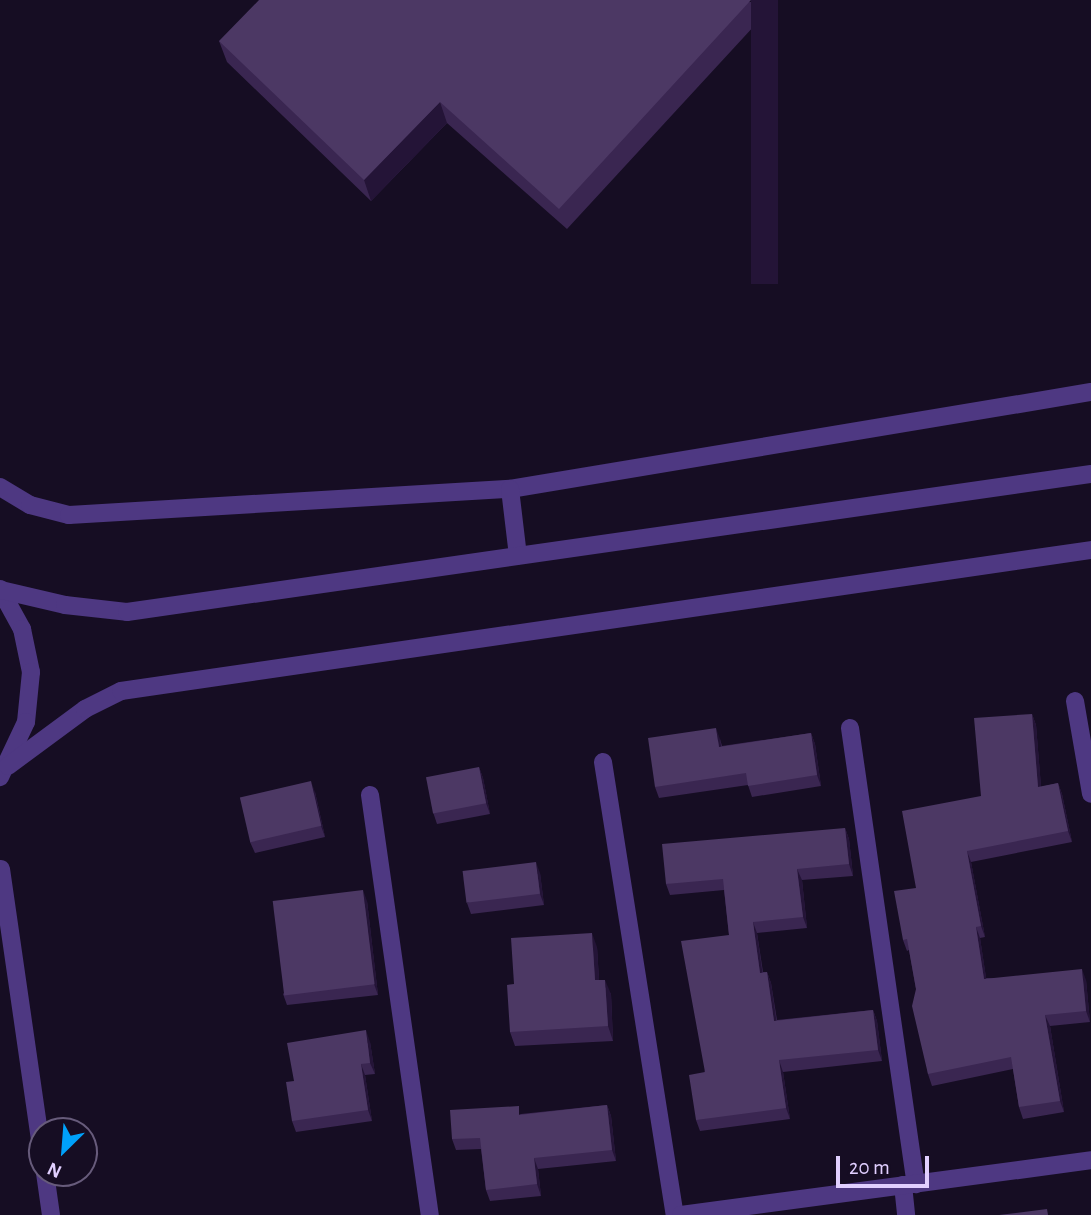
<!DOCTYPE html>
<html>
<head>
<meta charset="utf-8">
<style>
	body { margin:0 }
	#map { position:relative; width:1091px; height:1215px; overflow:hidden; background:#160d23; font-family:"Alegreya Sans",sans-serif }
	div>[style] { position:absolute }
	.minor>* { height:18px; margin:-9px; padding:0 9px; transform-origin:9px; border-radius:9px; background:#4e3882 }
	.tertiary>* { height:18px; margin:-9px; padding:0 9px; transform-origin:9px; border-radius:9px; background:#4e3882 }
	.wall>* { inset:0; background:#3a2651 }
	.shaded-wall>* { inset:0; background:#241437; transform-origin:0 0 }
	.building>* { inset:0; background:#4c3864; transform-origin:0 0 }
	span { translate:-50% -50%; white-space:nowrap; text-align:center; line-height:1.15; -webkit-text-stroke:7px #160d23; paint-order:stroke }
	.north { position:absolute; left:28px; top:1117px; width:70px; height:70px; box-sizing:border-box; background:#160d23; border:2px solid #675b7b; border-radius:50%; rotate:205deg; font-size:19px; font-weight:700; line-height:28px; text-align:center; color:#e1cfff }
	.north::after { content:''; display:block; margin:auto; width:24px; height:32px; background:#00a1fa; clip-path:polygon(50% 0,100% 100%,50% 72%,0 100%) }
	.scale { position:absolute; left:836px; top:1156px; width:93px; height:32px; box-sizing:border-box; border:4px solid #e1cfff; border-top:0; padding-left:9px; font-size:21px; line-height:24px; white-space:nowrap; color:#e1cfff; -webkit-text-stroke:5px #160d23; paint-order:stroke }
</style>
</head>
<body>
<div id="map">
	<div class="minor">
		<div style="left:0;top:487px;width:35px;rotate:31deg"></div>
		<div style="left:30px;top:505px;width:40px;rotate:14.4deg"></div>
		<div style="left:69px;top:515px;width:442px;rotate:-3.4deg"></div>
		<div style="left:510px;top:489px;width:589px;rotate:-9.48deg"></div>
		<div style="left:1075px;top:701px;width:94px;rotate:80.2deg"></div>
		<div style="left:850px;top:728px;width:461px;rotate:81.8deg"></div>
		<div style="left:603px;top:762px;width:459px;rotate:81deg"></div>
		<div style="left:370px;top:795px;width:424px;rotate:81.9deg"></div>
		<div style="left:1px;top:869px;width:287px;rotate:81.8deg"></div>
		<div style="left:45px;top:1173px;width:42px;rotate:81.9deg"></div>
		<div style="left:903px;top:1185px;width:30px;rotate:84deg"></div>
		<div style="left:681px;top:1215px;width:414px;rotate:-7.6deg"></div>
	</div>
	<div class="tertiary">
		<div style="left:510px;top:489px;width:67px;rotate:83.2deg"></div>
		<div style="left:0;top:589px;width:46px;rotate:61.2deg"></div>
		<div style="left:22px;top:629px;width:44px;rotate:78.2deg"></div>
		<div style="left:31px;top:672px;width:50px;rotate:95.7deg"></div>
		<div style="left:26px;top:722px;width:61px;rotate:115.3deg"></div>
		<div style="left:1px;top:590px;width:66px;rotate:13.2deg"></div>
		<div style="left:65px;top:605px;width:62px;rotate:6.4deg"></div>
		<div style="left:127px;top:612px;width:974px;rotate:-8.15deg"></div>
		<div style="left:8px;top:766px;width:96px;rotate:-36.5deg"></div>
		<div style="left:85px;top:709px;width:40px;rotate:-26.6deg"></div>
		<div style="left:121px;top:691px;width:980px;rotate:-8.27deg"></div>
	</div>
	<div class="wall">
		<div style="clip-path:polygon(778px 0,567px 229px,447px 123px,371px 201px,227px 62px,219px 41px)"></div>
		<div style="clip-path:polygon(1032px 714px,1036px 725px,1041px 787px,1058px 783px,1062px 794px,1072px 842px,971px 862px,985px 937px,980px 938px,986px 978px,1086px 980px,1090px 1022px,1050px 1026px,1064px 1112px,1023px 1119px,1019px 1107px,1013px 1069px,932px 1086px,928px 1074px,916px 989px,909px 950px,907px 951px,903px 940px,916px 888px,981px 796px)"></div>
		<div style="clip-path:polygon(811px 733px,815px 744px,821px 786px,752px 797px,748px 785px,659px 798px,655px 787px,720px 739px,722px 746px)"></div>
		<div style="clip-path:polygon(479px 767px,483px 778px,490px 814px,437px 824px,433px 812px)"></div>
		<div style="clip-path:polygon(315px 792px,325px 837px,255px 853px,250px 842px)"></div>
		<div style="clip-path:polygon(845px 828px,849px 839px,853px 876px,802px 880px,807px 928px,757px 933px,763px 972px,767px 972px,771px 983px,777px 1020px,873px 1010px,877px 1021px,882px 1061px,783px 1072px,790px 1119px,700px 1131px,696px 1120px,729px 935px,724px 890px,670px 895px,666px 884px)"></div>
		<div style="clip-path:polygon(540px 873px,544px 905px,471px 914px,467px 903px)"></div>
		<div style="clip-path:polygon(367px 901px,378px 995px,287px 1005px,283px 994px)"></div>
		<div style="clip-path:polygon(597px 947px,599px 980px,611px 994px,613px 1041px,515px 1046px,510px 1032px,514px 984px)"></div>
		<div style="clip-path:polygon(370px 1042px,375px 1074px,365px 1075px,372px 1121px,296px 1132px,292px 1121px,294px 1081px)"></div>
		<div style="clip-path:polygon(607px 1105px,611px 1116px,616px 1161px,538px 1169px,541px 1196px,490px 1201px,486px 1190px,481px 1149px,456px 1150px,452px 1139px,521px 1114px)"></div>
	</div>
	<div class="shaded-wall">
		<div style="left:751px;top:0;width:27px;height:284px"></div>
		<div style="clip-path:polygon(440px 102px,447px 123px,371px 201px,364px 180px)"></div>
		<div style="clip-path:polygon(1032px 714px,1036px 725px,1042px 798px,1038px 787px)"></div>
		<div style="clip-path:polygon(716px 728px,720px 739px,723px 758px,719px 747px)"></div>
		<div style="clip-path:polygon(811px 733px,815px 744px,821px 786px,817px 775px)"></div>
		<div style="clip-path:polygon(479px 767px,483px 778px,490px 814px,486px 803px)"></div>
		<div style="clip-path:polygon(311px 781px,315px 792px,325px 837px,321px 826px)"></div>
		<div style="clip-path:polygon(1058px 783px,1062px 794px,1072px 842px,1068px 831px)"></div>
		<div style="clip-path:polygon(845px 828px,849px 839px,853px 876px,849px 864px)"></div>
		<div style="clip-path:polygon(967px 851px,971px 862px,985px 937px,981px 926px)"></div>
		<div style="clip-path:polygon(536px 862px,540px 873px,544px 905px,540px 894px)"></div>
		<div style="clip-path:polygon(797px 869px,802px 880px,807px 928px,803px 917px)"></div>
		<div style="clip-path:polygon(363px 890px,367px 901px,378px 995px,374px 984px)"></div>
		<div style="clip-path:polygon(753px 922px,757px 933px,764px 984px,760px 973px)"></div>
		<div style="clip-path:polygon(976px 927px,980px 938px,988px 990px,984px 979px)"></div>
		<div style="clip-path:polygon(592px 933px,597px 947px,600px 995px,595px 980px)"></div>
		<div style="clip-path:polygon(1082px 969px,1086px 980px,1090px 1022px,1086px 1011px)"></div>
		<div style="clip-path:polygon(767px 972px,771px 983px,778px 1032px,774px 1021px)"></div>
		<div style="clip-path:polygon(605px 980px,611px 994px,613px 1041px,608px 1026px)"></div>
		<div style="clip-path:polygon(873px 1010px,877px 1021px,882px 1061px,878px 1050px)"></div>
		<div style="clip-path:polygon(1045px 1015px,1050px 1026px,1064px 1112px,1060px 1101px)"></div>
		<div style="clip-path:polygon(366px 1030px,370px 1042px,375px 1074px,370px 1063px)"></div>
		<div style="clip-path:polygon(779px 1060px,783px 1072px,790px 1119px,786px 1108px)"></div>
		<div style="clip-path:polygon(361px 1064px,365px 1075px,372px 1121px,368px 1110px)"></div>
		<div style="clip-path:polygon(607px 1105px,611px 1116px,616px 1161px,612px 1150px)"></div>
		<div style="clip-path:polygon(534px 1158px,538px 1169px,541px 1196px,537px 1184px)"></div>
	</div>
	<div class="building">
		<div style="clip-path:polygon(259px 0,751px 0,559px 209px,440px 102px,364px 180px,219px 41px)"></div>
		<div style="clip-path:polygon(1032px 714px,1038px 787px,1058px 783px,1068px 831px,967px 851px,981px 926px,976px 927px,984px 979px,1082px 969px,1086px 1011px,1045px 1015px,1060px 1101px,1019px 1107px,1011px 1057px,928px 1074px,912px 1006px,916px 989px,907px 939px,903px 940px,894px 891px,916px 888px,902px 811px,981px 796px,974px 718px)"></div>
		<div style="clip-path:polygon(716px 728px,719px 747px,811px 733px,817px 775px,748px 786px,746px 773px,655px 787px,648px 738px)"></div>
		<div style="left:479px;top:767px;width:37px;height:54px;rotate:79deg"></div>
		<div style="left:311px;top:781px;width:46px;height:73px;rotate:77deg"></div>
		<div style="clip-path:polygon(845px 828px,849px 864px,797px 869px,803px 917px,753px 922px,760px 973px,767px 972px,774px 1021px,873px 1010px,878px 1050px,779px 1060px,786px 1108px,696px 1120px,689px 1075px,705px 1072px,681px 941px,729px 935px,723px 879px,666px 884px,662px 844px)"></div>
		<div style="left:536px;top:862px;width:32px;height:74px;rotate:83deg"></div>
		<div style="left:363px;top:890px;width:95px;height:91px;rotate:83deg"></div>
		<div style="clip-path:polygon(592px 933px,595px 980px,605px 980px,608px 1026px,510px 1032px,507px 985px,514px 984px,511px 938px)"></div>
		<div style="clip-path:polygon(366px 1030px,370px 1063px,361px 1064px,368px 1110px,292px 1121px,286px 1082px,294px 1081px,287px 1043px)"></div>
		<div style="clip-path:polygon(607px 1105px,612px 1150px,534px 1158px,537px 1184px,486px 1190px,480px 1138px,452px 1139px,450px 1110px,519px 1106px,519px 1115px)"></div>
		<div style="clip-path:polygon(1047px 1209px,1048px 1215px,999px 1215px)"></div>
	</div>
	<div class="north">N</div>
	<div class="scale">20 m</div>
</div>
</body>
</html>
